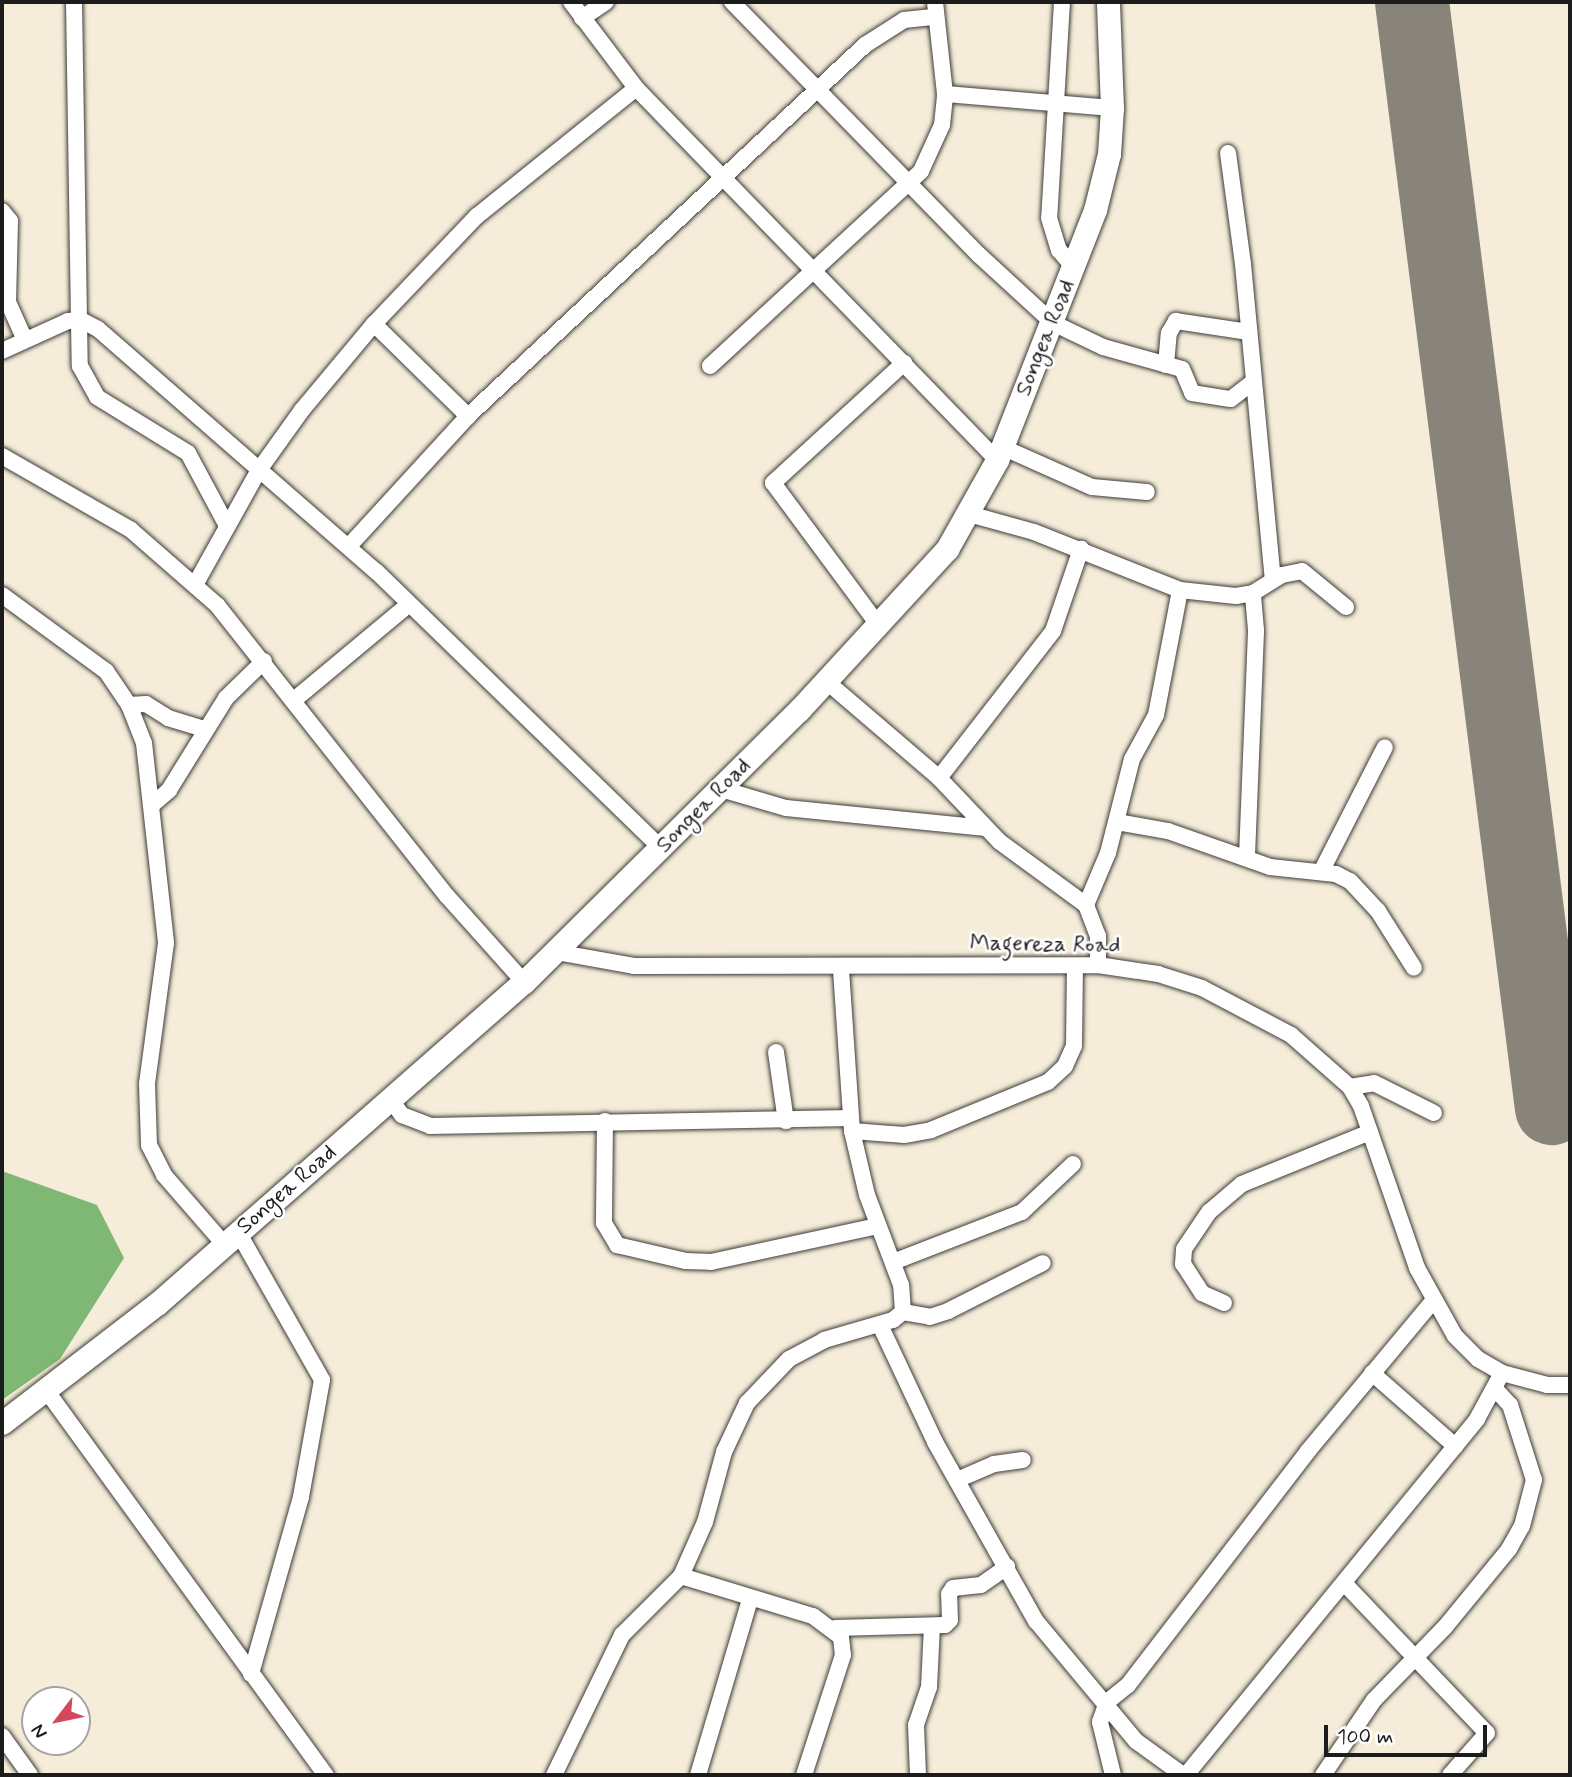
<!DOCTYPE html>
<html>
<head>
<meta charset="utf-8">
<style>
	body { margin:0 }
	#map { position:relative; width:1572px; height:1777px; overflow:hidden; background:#f5edd9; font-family:Mynerve,sans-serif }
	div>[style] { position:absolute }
	.forest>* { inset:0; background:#7fb774 }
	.runway>* { height:74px; margin:-37px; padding:0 37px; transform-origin:37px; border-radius:37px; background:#88847a }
	.roads { filter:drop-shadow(0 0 2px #3d3b38) drop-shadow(0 0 2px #3d3b38) }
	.minor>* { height:16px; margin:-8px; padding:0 8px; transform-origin:8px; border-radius:8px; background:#fff }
	.highway>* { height:23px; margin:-11.5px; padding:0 11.5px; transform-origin:11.5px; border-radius:11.5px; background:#fff }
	span { translate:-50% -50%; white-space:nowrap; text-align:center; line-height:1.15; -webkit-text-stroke:5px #fff; paint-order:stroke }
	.street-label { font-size:23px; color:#1c1c1c }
	.frame { position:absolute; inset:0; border:4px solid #1c1c1c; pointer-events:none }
	.north { position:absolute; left:21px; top:1686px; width:70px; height:70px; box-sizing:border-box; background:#fff; border:2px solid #a4a4a4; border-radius:50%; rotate:238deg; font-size:19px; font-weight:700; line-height:28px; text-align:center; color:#1c1c1c }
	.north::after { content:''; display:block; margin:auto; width:24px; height:32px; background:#d1495b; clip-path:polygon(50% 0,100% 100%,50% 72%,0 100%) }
	.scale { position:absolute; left:1324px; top:1725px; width:163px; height:32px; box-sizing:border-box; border:4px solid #1c1c1c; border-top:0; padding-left:9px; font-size:21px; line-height:24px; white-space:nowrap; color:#1c1c1c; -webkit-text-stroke:5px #fff; paint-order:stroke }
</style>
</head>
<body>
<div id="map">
	<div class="forest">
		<div style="clip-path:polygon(2px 1171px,97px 1205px,124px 1258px,60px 1359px,2px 1400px)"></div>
	</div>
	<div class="runway">
		<div style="left:1412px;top:2px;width:1115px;rotate:82.79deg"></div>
	</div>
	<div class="roads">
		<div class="minor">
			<div style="left:74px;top:2px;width:364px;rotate:89.1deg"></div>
			<div style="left:80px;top:366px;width:35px;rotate:61deg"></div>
			<div style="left:97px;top:397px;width:107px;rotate:31.6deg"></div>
			<div style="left:188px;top:453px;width:81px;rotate:61.8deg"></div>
			<div style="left:571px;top:2px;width:108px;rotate:52.9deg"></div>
			<div style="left:636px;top:88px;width:518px;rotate:45.86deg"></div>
			<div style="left:732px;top:2px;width:354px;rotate:45.7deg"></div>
			<div style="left:979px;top:255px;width:100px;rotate:42.6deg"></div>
			<div style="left:1053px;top:323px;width:55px;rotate:25.6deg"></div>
			<div style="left:1103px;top:347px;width:82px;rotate:15.6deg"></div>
			<div style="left:1182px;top:369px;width:26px;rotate:67deg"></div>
			<div style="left:1192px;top:393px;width:39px;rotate:9deg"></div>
			<div style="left:1231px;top:399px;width:28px;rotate:-38deg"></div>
			<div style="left:1062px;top:2px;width:216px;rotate:93.4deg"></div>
			<div style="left:1049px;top:218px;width:34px;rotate:73deg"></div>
			<div style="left:1059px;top:250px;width:23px;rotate:50deg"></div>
			<div style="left:582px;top:18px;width:29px;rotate:-34deg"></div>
			<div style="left:945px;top:94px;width:168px;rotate:4.8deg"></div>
			<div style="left:1228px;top:153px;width:112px;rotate:82.3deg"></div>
			<div style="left:1243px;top:264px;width:316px;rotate:84.6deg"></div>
			<div style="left:2px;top:211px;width:13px;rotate:51deg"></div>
			<div style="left:10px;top:221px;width:81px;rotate:91.4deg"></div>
			<div style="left:8px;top:302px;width:39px;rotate:66deg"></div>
			<div style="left:374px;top:324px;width:132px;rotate:44.4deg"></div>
			<div style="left:2px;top:351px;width:72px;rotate:-24.4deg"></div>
			<div style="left:68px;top:321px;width:13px;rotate:-4deg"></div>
			<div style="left:81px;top:320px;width:19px;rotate:28deg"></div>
			<div style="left:98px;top:329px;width:370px;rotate:41.1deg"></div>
			<div style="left:377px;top:572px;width:397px;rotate:44.2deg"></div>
			<div style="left:1166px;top:365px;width:32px;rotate:-85deg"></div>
			<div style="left:1169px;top:333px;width:14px;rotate:-60deg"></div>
			<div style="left:1176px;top:321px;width:74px;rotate:8.6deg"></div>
			<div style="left:710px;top:366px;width:287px;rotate:-42.7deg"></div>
			<div style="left:921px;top:171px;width:51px;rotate:-65.5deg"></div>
			<div style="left:942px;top:125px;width:31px;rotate:-84deg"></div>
			<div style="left:945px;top:94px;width:93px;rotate:-96.2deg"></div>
			<div style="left:1002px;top:447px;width:98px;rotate:24deg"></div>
			<div style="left:1092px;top:487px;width:55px;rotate:5.2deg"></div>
			<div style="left:2px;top:456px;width:149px;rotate:29.8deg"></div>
			<div style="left:131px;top:530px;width:114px;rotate:41.1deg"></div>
			<div style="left:217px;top:605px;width:371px;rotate:51.7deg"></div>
			<div style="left:447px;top:896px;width:115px;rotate:48.2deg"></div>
			<div style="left:969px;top:514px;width:67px;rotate:15.5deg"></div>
			<div style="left:1034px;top:532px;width:157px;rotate:21.7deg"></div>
			<div style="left:1180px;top:590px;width:56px;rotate:6.1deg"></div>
			<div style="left:1236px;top:596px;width:17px;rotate:-10deg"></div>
			<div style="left:1253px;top:593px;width:34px;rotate:-32deg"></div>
			<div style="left:1282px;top:575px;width:20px;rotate:-11deg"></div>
			<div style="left:1302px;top:571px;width:57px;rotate:39.3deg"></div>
			<div style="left:349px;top:546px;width:176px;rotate:-47.5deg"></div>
			<div style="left:468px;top:416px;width:543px;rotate:-43.06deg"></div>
			<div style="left:865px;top:45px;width:46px;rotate:-32.7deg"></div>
			<div style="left:904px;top:20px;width:31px;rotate:-6deg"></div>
			<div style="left:196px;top:583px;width:129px;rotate:-60.9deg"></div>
			<div style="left:259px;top:470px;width:74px;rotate:-54.4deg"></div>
			<div style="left:302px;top:410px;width:112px;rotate:-50.1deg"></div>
			<div style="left:374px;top:324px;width:149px;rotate:-46.4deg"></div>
			<div style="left:477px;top:216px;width:204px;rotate:-38.8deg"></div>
			<div style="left:2px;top:595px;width:129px;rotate:36.2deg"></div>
			<div style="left:106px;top:671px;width:41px;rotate:55.9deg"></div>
			<div style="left:129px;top:705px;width:41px;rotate:68.5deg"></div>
			<div style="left:144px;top:743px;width:201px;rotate:83.7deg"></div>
			<div style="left:166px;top:943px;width:142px;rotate:97.7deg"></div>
			<div style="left:147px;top:1084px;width:61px;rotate:88.1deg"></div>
			<div style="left:149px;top:1145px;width:34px;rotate:63deg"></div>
			<div style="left:164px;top:1175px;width:91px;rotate:49deg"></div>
			<div style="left:879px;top:626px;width:178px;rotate:-126.5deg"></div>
			<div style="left:773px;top:483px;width:178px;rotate:-42.5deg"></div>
			<div style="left:826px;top:681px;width:149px;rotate:40.6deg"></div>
			<div style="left:939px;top:778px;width:88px;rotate:46.4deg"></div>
			<div style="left:1000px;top:842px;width:107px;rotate:36.2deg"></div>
			<div style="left:1086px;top:905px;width:33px;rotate:69deg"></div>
			<div style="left:1098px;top:936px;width:29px;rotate:90deg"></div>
			<div style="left:294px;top:700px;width:148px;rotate:-39.8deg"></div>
			<div style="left:129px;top:705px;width:17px;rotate:-3deg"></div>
			<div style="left:146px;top:704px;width:26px;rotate:32deg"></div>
			<div style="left:168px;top:718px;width:39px;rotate:17deg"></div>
			<div style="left:939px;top:778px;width:186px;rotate:-52.2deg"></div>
			<div style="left:1053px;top:631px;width:87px;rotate:-71.1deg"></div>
			<div style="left:721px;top:789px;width:68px;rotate:16.3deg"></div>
			<div style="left:786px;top:808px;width:201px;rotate:5.7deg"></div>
			<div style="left:152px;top:805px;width:23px;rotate:-41deg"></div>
			<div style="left:169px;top:790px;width:108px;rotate:-58.2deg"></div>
			<div style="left:226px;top:698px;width:53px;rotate:-44.2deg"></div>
			<div style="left:1117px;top:822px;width:52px;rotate:10deg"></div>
			<div style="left:1168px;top:831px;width:108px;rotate:19.4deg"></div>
			<div style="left:1270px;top:867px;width:66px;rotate:6.1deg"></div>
			<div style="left:1336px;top:874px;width:16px;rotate:27deg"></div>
			<div style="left:1350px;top:881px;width:41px;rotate:47deg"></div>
			<div style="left:1378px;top:911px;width:67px;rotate:57.7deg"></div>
			<div style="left:1247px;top:856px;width:226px;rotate:-87.7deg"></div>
			<div style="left:1256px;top:630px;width:37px;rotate:-95deg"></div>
			<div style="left:1321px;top:872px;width:140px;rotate:-62.9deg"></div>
			<div style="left:1086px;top:905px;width:56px;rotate:-67.1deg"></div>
			<div style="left:1108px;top:853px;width:97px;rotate:-75.7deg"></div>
			<div style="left:1132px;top:759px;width:50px;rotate:-61.4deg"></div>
			<div style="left:1156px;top:715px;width:127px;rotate:-79.1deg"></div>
			<div style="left:556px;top:952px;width:79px;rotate:10.2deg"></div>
			<div style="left:634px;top:966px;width:464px;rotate:-0.1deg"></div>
			<div style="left:1098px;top:965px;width:61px;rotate:8.5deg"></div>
			<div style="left:1158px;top:974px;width:46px;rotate:17.7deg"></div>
			<div style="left:1202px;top:988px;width:101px;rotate:27.8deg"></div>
			<div style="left:1291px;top:1035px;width:79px;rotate:41.4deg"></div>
			<div style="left:1350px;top:1087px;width:22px;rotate:60deg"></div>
			<div style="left:1361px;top:1106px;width:171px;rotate:70.9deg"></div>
			<div style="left:1417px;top:1268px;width:78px;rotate:60.8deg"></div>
			<div style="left:1455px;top:1336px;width:33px;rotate:45deg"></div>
			<div style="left:1478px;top:1359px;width:28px;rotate:30deg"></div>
			<div style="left:1502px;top:1373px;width:47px;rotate:14.9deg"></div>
			<div style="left:1547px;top:1385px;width:23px"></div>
			<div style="left:776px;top:1052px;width:70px;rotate:81.8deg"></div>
			<div style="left:1350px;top:1087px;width:24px;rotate:-9deg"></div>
			<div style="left:1374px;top:1083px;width:67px;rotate:26.6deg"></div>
			<div style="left:391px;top:1100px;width:19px;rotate:54deg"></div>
			<div style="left:402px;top:1115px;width:30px;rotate:21deg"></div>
			<div style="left:430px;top:1126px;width:421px;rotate:-1.1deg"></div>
			<div style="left:605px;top:1121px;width:102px;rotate:90.6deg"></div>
			<div style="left:604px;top:1223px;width:26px;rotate:59deg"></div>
			<div style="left:617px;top:1245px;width:71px;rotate:13.1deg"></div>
			<div style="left:686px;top:1261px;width:25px;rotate:2deg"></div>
			<div style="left:711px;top:1262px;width:171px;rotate:-12.2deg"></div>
			<div style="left:852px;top:1131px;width:52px;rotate:4.4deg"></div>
			<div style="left:904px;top:1135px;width:27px;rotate:-10deg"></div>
			<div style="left:931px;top:1130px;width:126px;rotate:-22.3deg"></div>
			<div style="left:1048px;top:1082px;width:23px;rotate:-43deg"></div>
			<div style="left:1065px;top:1066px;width:22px;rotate:-66deg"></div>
			<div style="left:1074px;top:1046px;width:80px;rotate:-89.3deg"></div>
			<div style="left:238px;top:1232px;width:170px;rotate:60.4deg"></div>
			<div style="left:322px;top:1380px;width:119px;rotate:100.2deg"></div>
			<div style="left:301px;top:1497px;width:184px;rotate:105.8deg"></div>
			<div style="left:893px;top:1262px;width:138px;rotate:-21.2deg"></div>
			<div style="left:1022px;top:1212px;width:70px;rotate:-43.3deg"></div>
			<div style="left:1224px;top:1303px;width:24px;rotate:-156deg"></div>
			<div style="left:1202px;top:1293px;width:35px;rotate:-123deg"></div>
			<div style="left:1183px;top:1264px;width:15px;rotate:-86deg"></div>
			<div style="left:1184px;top:1249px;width:45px;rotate:-56deg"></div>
			<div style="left:1209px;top:1212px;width:43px;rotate:-40.3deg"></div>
			<div style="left:1242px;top:1184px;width:138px;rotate:-22.1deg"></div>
			<div style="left:903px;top:1312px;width:27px;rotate:10deg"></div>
			<div style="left:930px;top:1317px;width:19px;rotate:-18deg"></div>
			<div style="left:948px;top:1311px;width:106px;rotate:-26.8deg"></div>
			<div style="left:880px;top:1325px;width:129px;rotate:64.8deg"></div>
			<div style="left:935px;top:1442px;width:206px;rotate:60.6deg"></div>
			<div style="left:1036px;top:1621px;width:156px;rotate:50.2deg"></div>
			<div style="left:1136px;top:1741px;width:58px;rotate:35.9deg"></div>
			<div style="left:1372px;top:1373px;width:111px;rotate:41.3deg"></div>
			<div style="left:46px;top:1390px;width:476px;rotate:54deg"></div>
			<div style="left:957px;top:1480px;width:40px;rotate:-23.4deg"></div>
			<div style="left:994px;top:1464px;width:29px;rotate:-8deg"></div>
			<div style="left:681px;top:1576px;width:138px;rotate:16.9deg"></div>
			<div style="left:813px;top:1616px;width:35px;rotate:37deg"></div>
			<div style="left:841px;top:1637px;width:18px;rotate:84deg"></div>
			<div style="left:843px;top:1655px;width:126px;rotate:108deg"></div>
			<div style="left:1344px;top:1583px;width:207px;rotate:46.4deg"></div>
			<div style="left:1487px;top:1733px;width:56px;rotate:131.4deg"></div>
			<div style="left:835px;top:1628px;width:110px;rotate:-1.6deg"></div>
			<div style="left:945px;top:1625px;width:7px;rotate:-45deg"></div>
			<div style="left:950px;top:1620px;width:26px;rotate:-92deg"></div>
			<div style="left:949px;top:1594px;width:7px;rotate:-56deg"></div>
			<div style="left:953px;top:1588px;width:28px;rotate:-6deg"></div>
			<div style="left:981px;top:1585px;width:32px;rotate:-35deg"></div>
			<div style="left:2px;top:1736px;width:48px;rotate:54.3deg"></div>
			<div style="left:554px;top:1775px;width:156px;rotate:-64.1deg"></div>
			<div style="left:622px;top:1635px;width:83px;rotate:-45deg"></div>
			<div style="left:681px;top:1576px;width:59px;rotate:-66deg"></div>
			<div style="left:705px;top:1522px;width:73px;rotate:-74.8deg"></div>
			<div style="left:724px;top:1452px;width:54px;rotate:-64.9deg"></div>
			<div style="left:747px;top:1403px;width:61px;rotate:-46.3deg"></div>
			<div style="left:789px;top:1359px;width:40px;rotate:-28deg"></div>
			<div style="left:824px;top:1340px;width:72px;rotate:-16.2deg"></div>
			<div style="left:893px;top:1320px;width:13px;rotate:-39deg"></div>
			<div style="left:903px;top:1312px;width:27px;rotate:-94deg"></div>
			<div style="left:901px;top:1285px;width:96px;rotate:-110.7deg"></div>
			<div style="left:867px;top:1195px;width:66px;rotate:-103.2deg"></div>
			<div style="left:852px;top:1131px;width:162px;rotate:-93.9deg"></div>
			<div style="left:698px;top:1775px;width:183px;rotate:-73.5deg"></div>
			<div style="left:918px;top:1775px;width:50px;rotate:-92.3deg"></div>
			<div style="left:916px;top:1725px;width:40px;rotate:-71.1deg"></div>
			<div style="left:929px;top:1687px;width:61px;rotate:-87.2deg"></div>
			<div style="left:1113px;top:1775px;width:55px;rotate:-103.8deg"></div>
			<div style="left:1100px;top:1722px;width:21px;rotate:-71deg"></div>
			<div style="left:1107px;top:1702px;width:27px;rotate:-39deg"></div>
			<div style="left:1128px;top:1685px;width:295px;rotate:-52.4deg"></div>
			<div style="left:1308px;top:1451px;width:194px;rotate:-50.2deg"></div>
			<div style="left:1186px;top:1775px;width:460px;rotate:-50.7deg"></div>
			<div style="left:1477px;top:1419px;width:52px;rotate:-61.5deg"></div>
			<div style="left:1323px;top:1775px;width:91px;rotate:-55.8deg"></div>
			<div style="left:1374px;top:1700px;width:102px;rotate:-45.8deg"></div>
			<div style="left:1445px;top:1627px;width:101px;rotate:-50.6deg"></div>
			<div style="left:1509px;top:1549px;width:26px;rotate:-61deg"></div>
			<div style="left:1522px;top:1526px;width:48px;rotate:-75.4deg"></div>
			<div style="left:1534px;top:1480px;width:79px;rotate:-107.7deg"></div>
			<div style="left:1510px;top:1405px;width:21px;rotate:-133deg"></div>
		</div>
		<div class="highway">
			<div style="left:2px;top:1423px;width:197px;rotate:-37.6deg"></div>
			<div style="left:158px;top:1303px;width:487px;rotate:-41.3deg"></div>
			<div style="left:524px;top:982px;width:387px;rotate:-44.7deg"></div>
			<div style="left:799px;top:710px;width:219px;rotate:-47.4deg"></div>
			<div style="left:947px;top:549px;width:102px;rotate:-60.7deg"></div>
			<div style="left:997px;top:460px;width:269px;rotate:-68.6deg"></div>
			<div style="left:1095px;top:210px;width:58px;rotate:-76deg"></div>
			<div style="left:1109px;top:154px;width:46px;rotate:-86.3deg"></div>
			<div style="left:1112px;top:108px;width:106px;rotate:-92.2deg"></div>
		</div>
	</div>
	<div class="street-label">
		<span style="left:1046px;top:338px;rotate:-68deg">Songea Road</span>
		<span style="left:704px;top:806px;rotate:-45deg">Songea Road</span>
		<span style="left:1045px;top:945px;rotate:1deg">Magereza Road</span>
		<span style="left:287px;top:1190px;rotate:-41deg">Songea Road</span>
	</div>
	<div class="frame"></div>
	<div class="north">N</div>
	<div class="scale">100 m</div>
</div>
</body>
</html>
